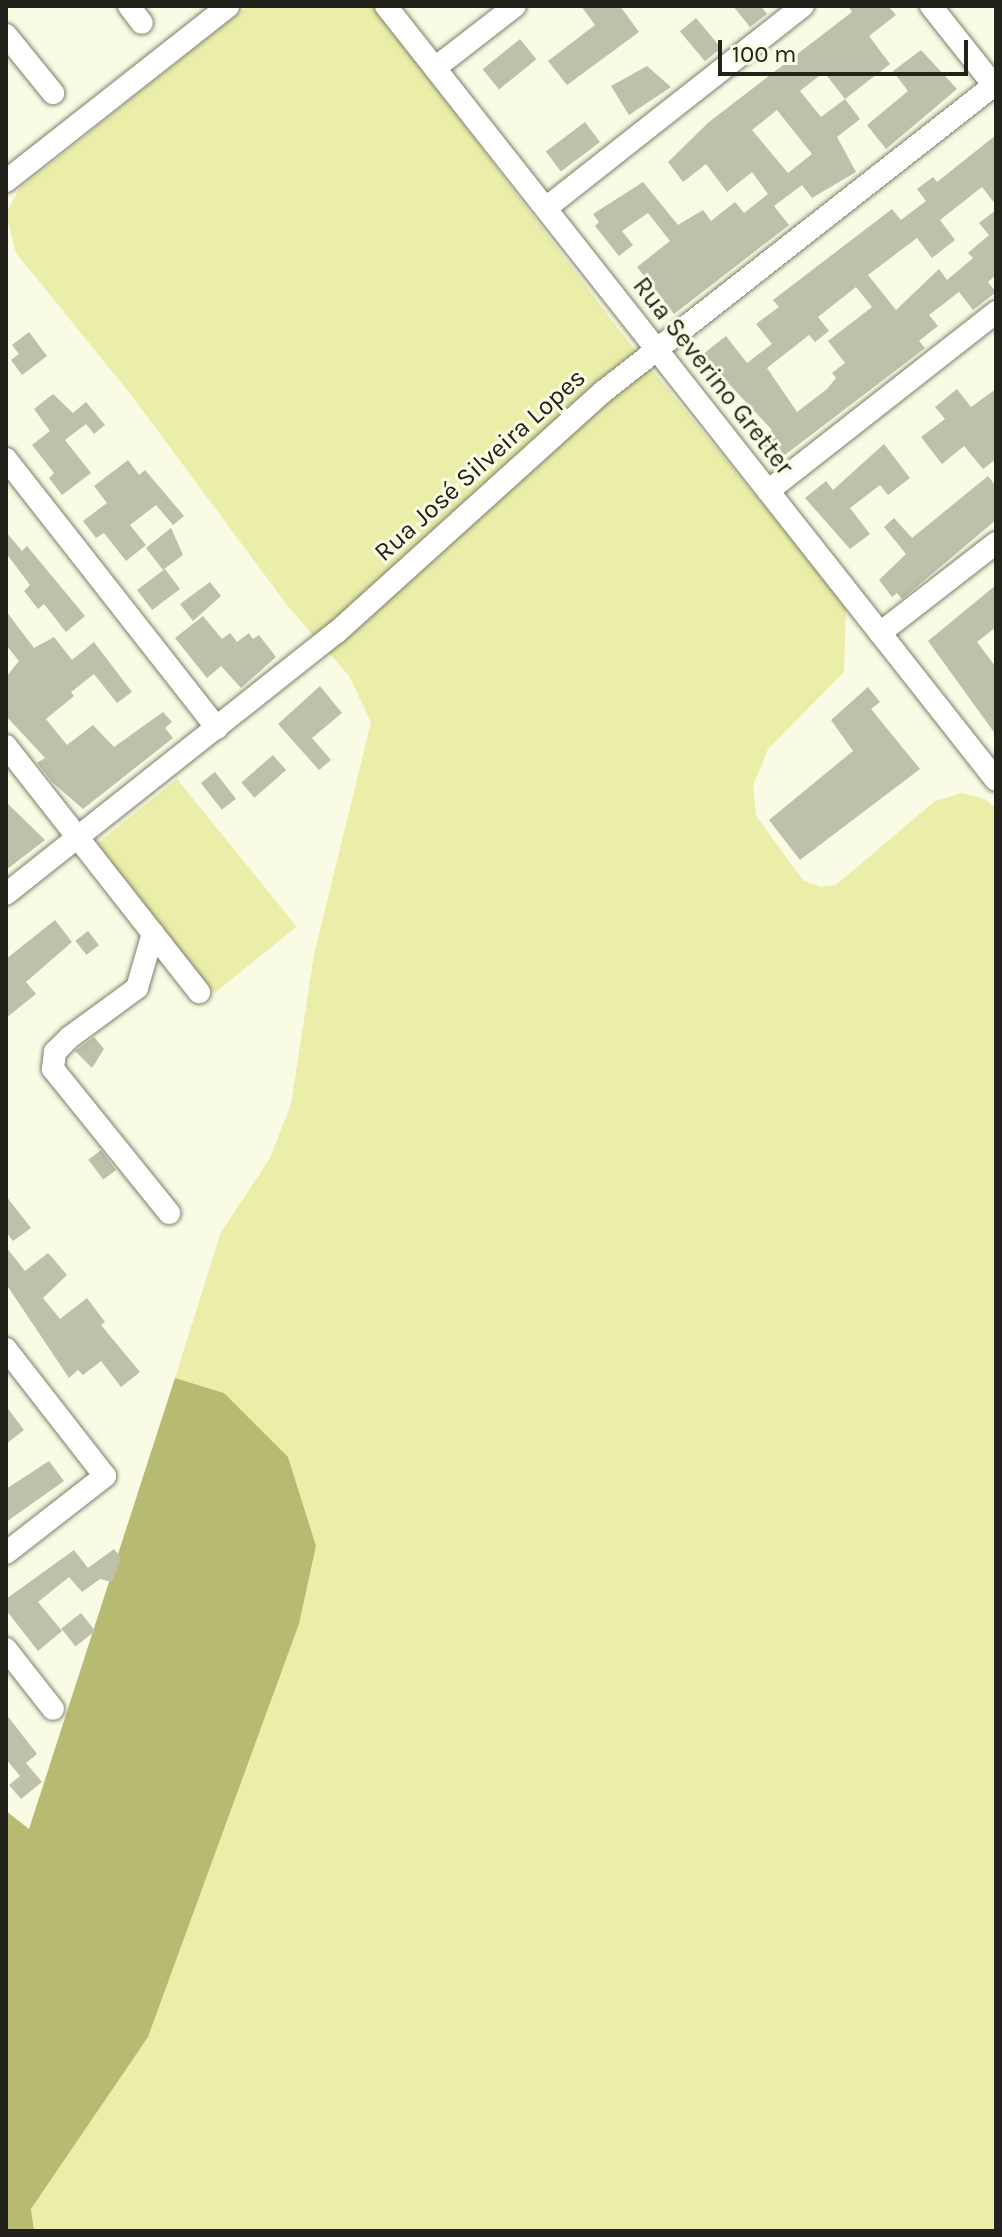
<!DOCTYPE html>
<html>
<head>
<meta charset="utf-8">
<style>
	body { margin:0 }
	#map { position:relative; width:1002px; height:2237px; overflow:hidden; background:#f9fbe4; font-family:Karla,sans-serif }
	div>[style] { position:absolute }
	.green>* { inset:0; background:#ebeea9; transform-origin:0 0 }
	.forest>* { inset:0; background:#b7ba71 }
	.building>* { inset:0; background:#bec0aa; transform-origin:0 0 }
	.roads { filter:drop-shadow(0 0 2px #7c7d69) drop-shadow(0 0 2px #7c7d69) }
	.minor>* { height:22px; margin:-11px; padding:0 11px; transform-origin:11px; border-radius:11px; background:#fff }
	span { translate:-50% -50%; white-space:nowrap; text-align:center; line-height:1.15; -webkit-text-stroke:6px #f9fbe4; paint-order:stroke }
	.street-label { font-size:26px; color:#22221a }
	.frame { position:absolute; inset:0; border:8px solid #22221a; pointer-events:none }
	.scale { position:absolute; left:718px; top:40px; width:250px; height:36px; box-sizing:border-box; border:4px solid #22221a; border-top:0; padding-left:10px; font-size:24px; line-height:28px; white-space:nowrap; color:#22221a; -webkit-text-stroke:6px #f9fbe4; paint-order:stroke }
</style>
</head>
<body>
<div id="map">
	<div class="green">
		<div style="clip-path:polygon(248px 6px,374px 6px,620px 331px,846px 606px,844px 672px,768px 749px,753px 786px,756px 816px,803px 880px,820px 887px,836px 885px,935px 801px,962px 793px,985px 799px,996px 809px,996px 2231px,34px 2231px,31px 2209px,148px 2037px,299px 1624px,316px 1546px,288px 1457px,224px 1393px,175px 1378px,221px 1232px,270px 1158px,291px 1104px,314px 955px,371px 722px,349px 676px,290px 609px,132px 396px,16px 253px,6px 213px,20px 188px)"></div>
		<div style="left:177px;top:779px;width:190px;height:106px;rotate:51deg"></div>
	</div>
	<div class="forest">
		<div style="clip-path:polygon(175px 1378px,224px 1393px,288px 1457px,316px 1546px,299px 1624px,148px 2037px,31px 2209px,34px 2231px,6px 2231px,6px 1811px,29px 1829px)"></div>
	</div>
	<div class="building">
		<div style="clip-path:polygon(581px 6px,620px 6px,639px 32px,567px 85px,548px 61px,595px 25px)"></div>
		<div style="clip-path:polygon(733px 6px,761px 6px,767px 14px,750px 27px)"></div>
		<div style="clip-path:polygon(evenodd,848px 6px,888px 6px,896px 15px,869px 36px,890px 64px,845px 99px,860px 119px,837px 137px,856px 172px,812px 198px,802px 185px,774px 206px,789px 225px,674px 314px,637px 267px,670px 241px,648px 213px,622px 231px,633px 245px,619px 256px,595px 226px,599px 222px,593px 214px,643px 182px,678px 225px,703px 210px,711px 221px,735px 202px,744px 213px,768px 194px,752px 172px,727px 192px,706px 164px,683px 182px,668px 162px,709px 122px,852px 12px,848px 6px,824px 72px,845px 99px,821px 117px,800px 91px,824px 72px,848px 6px,777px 110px,812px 154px,788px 173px,752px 130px,777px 110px)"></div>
		<div style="left:696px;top:18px;width:39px;height:21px;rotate:50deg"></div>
		<div style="left:520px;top:39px;width:26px;height:48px;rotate:51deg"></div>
		<div style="clip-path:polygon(921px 50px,957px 89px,886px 149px,867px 125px,908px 91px,893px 71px)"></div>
		<div style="clip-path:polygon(647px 66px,671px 87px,629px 115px,611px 86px)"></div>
		<div style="left:585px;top:122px;width:25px;height:49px;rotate:53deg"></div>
		<div style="clip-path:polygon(evenodd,996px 135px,996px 205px,982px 187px,940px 220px,955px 240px,932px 258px,917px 238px,868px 275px,896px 310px,939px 269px,947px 280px,973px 258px,968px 253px,989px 235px,979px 223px,996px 210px,996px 275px,988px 282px,996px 292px,973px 310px,959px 292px,929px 315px,938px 326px,919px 341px,925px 348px,773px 464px,756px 443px,772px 430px,702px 355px,726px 336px,747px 363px,772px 344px,756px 324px,779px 307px,773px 300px,892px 209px,901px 220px,926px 201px,917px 189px,933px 177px,937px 182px,996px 135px,856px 287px,872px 307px,828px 341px,845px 363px,832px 373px,836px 378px,827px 389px,797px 412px,767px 368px,809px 335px,815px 342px,829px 331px,818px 317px,856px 287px)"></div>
		<div style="clip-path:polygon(29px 332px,47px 356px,22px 375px,11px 360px,19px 354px,12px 345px)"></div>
		<div style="clip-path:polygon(957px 389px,971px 407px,996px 389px,996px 459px,983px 469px,964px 446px,942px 464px,921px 437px,945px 419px,935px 407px)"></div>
		<div style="clip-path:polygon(53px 394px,73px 413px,86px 402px,105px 425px,94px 434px,86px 424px,65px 440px,91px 473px,62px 495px,49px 478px,54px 473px,32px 445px,50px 431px,34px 409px)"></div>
		<div style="clip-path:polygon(884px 444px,910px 478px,888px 495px,880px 485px,850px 508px,870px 534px,850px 549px,805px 498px,826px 481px,833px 490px)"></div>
		<div style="clip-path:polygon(128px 460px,139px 475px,145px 470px,184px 516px,173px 525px,156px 505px,130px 525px,146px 545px,126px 561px,104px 533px,96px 538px,83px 521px,107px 503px,94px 486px)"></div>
		<div style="clip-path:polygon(988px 476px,996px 486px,996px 520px,902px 599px,897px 593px,892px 597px,879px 580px,906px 554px,884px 527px,894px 518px,912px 538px)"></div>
		<div style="clip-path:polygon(171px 528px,183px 555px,163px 570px,146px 548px)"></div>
		<div style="clip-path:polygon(6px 532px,22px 551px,27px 546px,85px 616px,66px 632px,44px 604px,38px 609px,24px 591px,30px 585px,6px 553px)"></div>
		<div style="left:165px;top:569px;width:25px;height:35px;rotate:53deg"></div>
		<div style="clip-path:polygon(210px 582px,221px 596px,193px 621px,180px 604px)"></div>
		<div style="clip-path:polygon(996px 585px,996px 627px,977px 642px,996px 667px,996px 735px,928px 641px)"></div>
		<div style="clip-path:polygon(6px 611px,34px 648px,54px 637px,72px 660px,94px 642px,132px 692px,117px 703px,94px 674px,71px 692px,74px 696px,46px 719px,67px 745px,93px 725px,114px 747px,163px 712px,172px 722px,165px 728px,173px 738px,83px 809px,53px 783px,37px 763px,45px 758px,6px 716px,6px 677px,19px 661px,6px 645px)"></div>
		<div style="clip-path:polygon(203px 616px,222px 639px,230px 633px,237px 642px,249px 633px,253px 639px,259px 635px,276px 657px,241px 688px,221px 666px,207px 678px,175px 638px)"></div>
		<div style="clip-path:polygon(320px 686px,342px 713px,312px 738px,331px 760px,319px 770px,278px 724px)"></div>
		<div style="clip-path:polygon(868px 687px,880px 702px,871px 709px,920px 769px,800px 860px,769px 820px,853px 751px,831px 720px)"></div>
		<div style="left:273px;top:755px;width:20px;height:42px;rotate:49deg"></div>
		<div style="left:215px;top:772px;width:34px;height:18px;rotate:52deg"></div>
		<div style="clip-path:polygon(6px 802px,45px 840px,6px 870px)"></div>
		<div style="clip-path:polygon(55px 920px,72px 942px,26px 982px,36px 994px,6px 1018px,6px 959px)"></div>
		<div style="left:88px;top:931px;width:18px;height:16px;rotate:52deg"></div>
		<div style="clip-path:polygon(94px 1037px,104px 1049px,92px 1068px,75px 1051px)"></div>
		<div style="left:101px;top:1150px;width:25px;height:16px;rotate:53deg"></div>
		<div style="clip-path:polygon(6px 1196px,31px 1228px,13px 1241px,6px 1232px)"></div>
		<div style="clip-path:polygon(6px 1247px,25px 1271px,48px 1253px,51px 1256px,67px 1275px,43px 1298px,60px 1319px,87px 1298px,105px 1322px,101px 1325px,140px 1372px,121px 1387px,101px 1361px,83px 1375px,78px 1370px,69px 1378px,6px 1284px)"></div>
		<div style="clip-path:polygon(6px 1406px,24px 1430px,6px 1444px)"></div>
		<div style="clip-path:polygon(49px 1461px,64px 1481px,6px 1522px,6px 1489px)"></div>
		<div style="clip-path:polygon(114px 1549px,121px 1558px,112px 1582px,100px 1579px,82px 1592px,69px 1577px,38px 1602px,62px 1631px,38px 1651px,6px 1610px,6px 1599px,74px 1550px,88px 1568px)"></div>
		<div style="left:81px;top:1613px;width:23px;height:25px;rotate:52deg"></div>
		<div style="clip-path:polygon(6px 1714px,37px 1754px,26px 1763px,42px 1782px,21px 1799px,9px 1785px,20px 1776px,6px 1759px)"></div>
	</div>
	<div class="roads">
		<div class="minor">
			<div style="left:129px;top:6px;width:21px;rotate:53deg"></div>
			<div style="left:386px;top:6px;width:985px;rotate:51.76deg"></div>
			<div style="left:931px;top:6px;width:105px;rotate:51.6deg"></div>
			<div style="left:6px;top:35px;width:75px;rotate:51deg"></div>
			<div style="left:435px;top:68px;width:101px;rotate:-37.8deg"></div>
			<div style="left:6px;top:181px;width:283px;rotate:-38.2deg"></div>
			<div style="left:546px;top:208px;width:327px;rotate:-38.2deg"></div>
			<div style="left:6px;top:459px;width:342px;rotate:51.9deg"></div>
			<div style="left:768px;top:491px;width:290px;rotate:-38.1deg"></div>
			<div style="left:880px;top:633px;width:147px;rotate:-37.8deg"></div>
			<div style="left:6px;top:746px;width:313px;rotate:51.9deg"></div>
			<div style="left:6px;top:894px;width:422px;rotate:-38.4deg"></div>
			<div style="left:337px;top:632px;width:360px;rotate:-42.1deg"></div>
			<div style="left:604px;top:391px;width:498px;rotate:-38.1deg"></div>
			<div style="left:153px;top:933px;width:57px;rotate:106.2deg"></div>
			<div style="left:137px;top:988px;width:84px;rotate:143.7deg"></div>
			<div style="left:69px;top:1038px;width:20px;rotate:135deg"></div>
			<div style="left:55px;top:1052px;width:17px;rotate:97deg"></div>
			<div style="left:53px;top:1069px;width:185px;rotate:51.1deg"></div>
			<div style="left:6px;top:1349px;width:161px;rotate:52.1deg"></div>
			<div style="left:105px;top:1476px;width:125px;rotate:142.1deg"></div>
			<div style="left:6px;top:1649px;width:76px;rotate:51.9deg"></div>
		</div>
	</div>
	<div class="street-label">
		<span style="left:713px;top:376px;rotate:52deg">Rua Severino Gretter</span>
		<span style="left:480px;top:465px;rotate:-42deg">Rua José Silveira Lopes</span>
	</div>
	<div class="frame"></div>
	<div class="scale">100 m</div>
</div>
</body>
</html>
